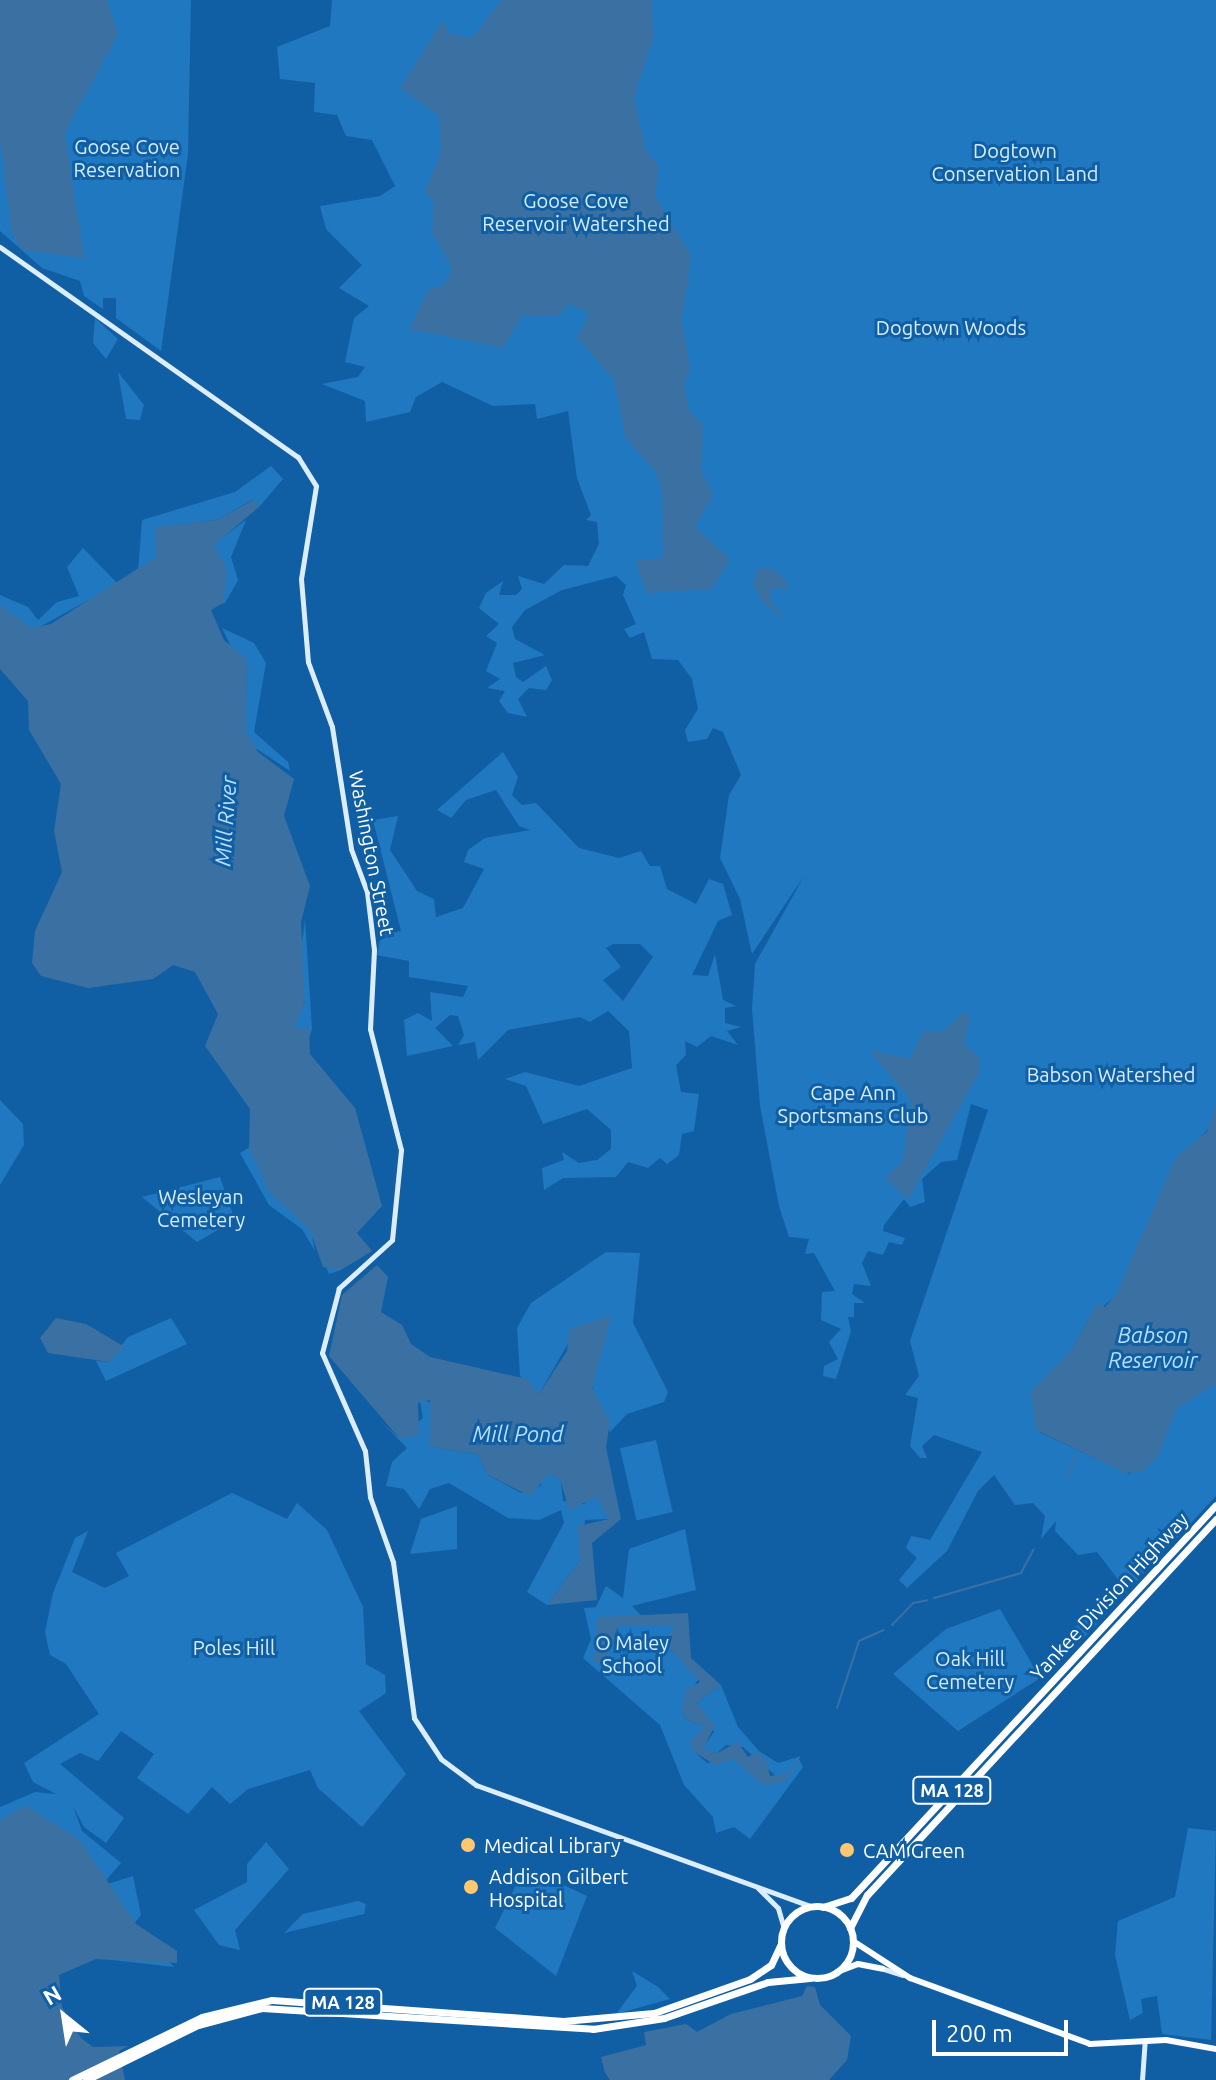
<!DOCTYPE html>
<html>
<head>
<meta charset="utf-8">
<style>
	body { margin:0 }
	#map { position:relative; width:1216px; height:2080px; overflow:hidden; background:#105fa4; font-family:Ubuntu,sans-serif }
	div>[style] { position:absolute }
	.green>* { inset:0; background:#2078c1; transform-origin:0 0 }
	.water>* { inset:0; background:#3b71a2 }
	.stream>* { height:2px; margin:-1px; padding:0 1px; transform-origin:1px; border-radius:1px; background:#3b71a2 }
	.secondary>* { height:5px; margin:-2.5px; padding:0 2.5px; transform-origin:2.5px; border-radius:2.5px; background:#dceefe }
	.primary>* { height:6px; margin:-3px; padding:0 3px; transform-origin:3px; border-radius:3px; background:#fafcff }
	.highway>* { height:7px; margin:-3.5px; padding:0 3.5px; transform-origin:3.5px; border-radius:3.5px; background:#fff }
	.highway>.ring { margin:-3.5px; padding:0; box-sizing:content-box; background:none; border:7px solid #fff; border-radius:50% }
	.dots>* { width:22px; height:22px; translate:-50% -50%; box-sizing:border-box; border:4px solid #105fa4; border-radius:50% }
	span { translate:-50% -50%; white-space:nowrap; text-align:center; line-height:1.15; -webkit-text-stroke:6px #105fa4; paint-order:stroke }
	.shield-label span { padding:2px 6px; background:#105fa4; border:2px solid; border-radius:6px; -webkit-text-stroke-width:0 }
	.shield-label { font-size:18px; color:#fff; font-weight:700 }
	.park-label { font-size:20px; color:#d5ecfe }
	.street-label { font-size:20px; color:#fff }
	.poi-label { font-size:20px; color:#fff }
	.left { translate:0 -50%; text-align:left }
	.water-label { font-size:22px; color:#b8defc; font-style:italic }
	.north { position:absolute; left:24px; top:1976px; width:80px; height:80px; -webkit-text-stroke:6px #105fa4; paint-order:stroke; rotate:330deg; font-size:22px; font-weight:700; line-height:32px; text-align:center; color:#fff }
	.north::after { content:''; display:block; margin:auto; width:28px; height:36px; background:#fff; clip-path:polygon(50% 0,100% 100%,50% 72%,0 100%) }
	.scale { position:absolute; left:932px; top:2020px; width:136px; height:36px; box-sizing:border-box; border:4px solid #fff; border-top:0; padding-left:10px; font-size:24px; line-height:28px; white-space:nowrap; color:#fff; -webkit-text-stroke:6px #105fa4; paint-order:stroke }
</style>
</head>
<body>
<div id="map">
	<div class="green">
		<div style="clip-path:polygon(14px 0,191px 0,188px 154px,161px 351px,116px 318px,116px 298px,103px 298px,103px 309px,84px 296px,80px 281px,42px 268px,0 231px,0 5px)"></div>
		<div style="clip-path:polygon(332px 0,1216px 0,1216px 1101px,1210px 1128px,1188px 1149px,1154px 1209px,1119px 1294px,1090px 1316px,1072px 1349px,1039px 1385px,1039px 1432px,1129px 1474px,1151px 1462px,1175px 1408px,1216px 1382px,1216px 1496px,1079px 1643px,1069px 1632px,1121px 1590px,1117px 1578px,1097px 1552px,1078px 1555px,1055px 1531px,1056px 1521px,1041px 1539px,1045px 1516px,1033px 1503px,1015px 1505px,994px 1475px,978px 1491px,947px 1551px,907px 1588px,899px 1580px,917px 1558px,906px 1548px,911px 1536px,930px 1540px,982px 1452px,934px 1435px,922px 1446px,927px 1458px,920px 1458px,910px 1446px,918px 1398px,905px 1395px,919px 1376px,910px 1341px,988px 1110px,971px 1104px,957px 1160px,941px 1162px,922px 1179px,925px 1202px,910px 1207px,904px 1199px,884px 1225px,883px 1231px,905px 1238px,902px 1245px,889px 1242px,883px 1255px,868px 1251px,862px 1263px,871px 1286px,854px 1284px,852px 1294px,865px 1303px,854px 1303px,854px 1317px,848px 1317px,851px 1331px,836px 1379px,823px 1376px,824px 1366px,838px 1359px,829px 1342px,841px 1329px,821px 1320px,822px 1292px,835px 1291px,814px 1253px,805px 1254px,809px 1239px,789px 1237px,779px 1206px,760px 1106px,752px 1009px,755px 964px,804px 876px,752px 954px,740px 899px,720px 858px,729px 795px,741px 775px,723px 732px,713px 728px,707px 739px,688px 742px,685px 730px,698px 709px,692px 679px,678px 660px,652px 659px,644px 632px,630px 638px,624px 629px,636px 624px,623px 595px,626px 585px,616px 576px,562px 590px,525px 610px,512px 627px,515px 639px,545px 655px,513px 663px,516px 677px,523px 682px,546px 666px,552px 680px,546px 690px,529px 688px,518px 699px,527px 717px,508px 713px,499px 701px,505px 691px,487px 688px,500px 679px,486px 671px,497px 643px,486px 636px,499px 624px,479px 608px,486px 593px,503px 581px,499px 595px,516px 595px,522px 589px,518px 576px,544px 584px,564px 565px,588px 566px,599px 544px,597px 522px,586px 520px,591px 515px,577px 478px,568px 411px,537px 419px,535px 404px,493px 406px,442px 382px,416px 397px,410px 412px,366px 422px,365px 401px,322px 384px,358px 377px,365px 367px,345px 362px,354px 318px,369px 306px,339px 288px,362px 265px,326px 229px,320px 206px,380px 196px,395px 186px,372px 140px,346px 136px,337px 115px,314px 112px,315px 83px,280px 79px,277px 47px,330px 26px)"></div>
		<div style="clip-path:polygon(95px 318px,118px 339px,106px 359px,93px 343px)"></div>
		<div style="clip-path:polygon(118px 372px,144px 405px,140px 420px,126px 419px)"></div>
		<div style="clip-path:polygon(271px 466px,283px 479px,260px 506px,252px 500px,217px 520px,158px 527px,156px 559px,138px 571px,142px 520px,235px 492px)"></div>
		<div style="clip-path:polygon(246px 520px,231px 557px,238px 580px,225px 603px,208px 608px,205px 600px,227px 570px,208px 548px)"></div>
		<div style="clip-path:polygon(83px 548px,118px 584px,34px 630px,0 606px,0 595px,28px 607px,38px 620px,57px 602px,79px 596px,67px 567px)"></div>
		<div style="clip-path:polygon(222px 628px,254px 643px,266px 663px,254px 732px,288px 762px,290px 771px,245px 741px,247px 659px,233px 651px)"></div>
		<div style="clip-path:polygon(evenodd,503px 752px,518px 777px,512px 795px,522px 805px,536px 803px,579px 848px,619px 858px,641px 851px,650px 866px,660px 866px,667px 889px,696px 904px,709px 879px,723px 884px,732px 915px,718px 921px,692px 975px,708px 976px,715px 954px,723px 1000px,736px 1006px,725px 1008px,725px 1023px,741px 1027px,727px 1031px,738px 1045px,711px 1036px,697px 1047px,685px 1041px,686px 1055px,676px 1065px,681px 1092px,699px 1094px,694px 1131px,682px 1134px,679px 1155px,667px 1164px,660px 1158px,648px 1168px,628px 1162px,616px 1177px,563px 1178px,544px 1190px,542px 1168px,564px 1160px,562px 1152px,579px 1163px,597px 1160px,611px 1149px,611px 1130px,587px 1109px,543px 1124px,526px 1086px,505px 1079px,525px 1072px,579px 1086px,632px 1068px,629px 1031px,608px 1011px,590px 1022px,580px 1017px,508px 1030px,478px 1060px,475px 1042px,458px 1045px,464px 1035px,458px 1016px,450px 1015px,435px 1028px,453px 1046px,407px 1056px,404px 1020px,418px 1013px,432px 1021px,430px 992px,463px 997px,468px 986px,409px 977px,409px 961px,377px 955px,381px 935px,401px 931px,373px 820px,398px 816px,390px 850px,417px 891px,434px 899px,436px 917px,463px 908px,484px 869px,464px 862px,468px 850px,485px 838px,530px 830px,519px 826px,496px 790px,466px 800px,451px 818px,437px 810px,503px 752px,613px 944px,640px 944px,653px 957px,623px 1001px,603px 980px,621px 967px,606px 948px,613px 944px)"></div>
		<div style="clip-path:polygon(305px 919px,312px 1029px,307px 1045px,292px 1028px,305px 1002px,297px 983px)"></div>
		<div style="clip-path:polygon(244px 1087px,284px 1190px,341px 1270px,329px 1274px,312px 1236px,315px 1251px,302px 1229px,269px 1205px,240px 1153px,250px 1147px,254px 1117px)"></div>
		<div style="clip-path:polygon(0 1100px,23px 1124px,24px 1145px,0 1185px)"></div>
		<div style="clip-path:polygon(220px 1177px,235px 1220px,197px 1242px,142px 1197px)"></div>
		<div style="clip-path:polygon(606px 1252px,640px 1253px,633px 1323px,668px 1392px,664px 1402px,627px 1414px,610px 1432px,592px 1386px,606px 1317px,577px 1328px,539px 1394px,520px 1376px,517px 1328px,531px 1303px)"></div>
		<div style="clip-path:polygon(171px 1318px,187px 1344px,106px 1381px,96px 1361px,109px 1362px,128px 1337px)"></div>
		<div style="clip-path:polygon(420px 1400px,434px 1403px,431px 1447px,477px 1454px,488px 1475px,521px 1493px,541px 1486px,543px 1473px,550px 1473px,561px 1482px,563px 1501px,584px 1504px,594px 1494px,605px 1509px,609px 1519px,585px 1520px,580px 1560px,547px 1605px,527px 1592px,564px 1523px,561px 1510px,539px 1520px,508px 1518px,449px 1483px,430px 1489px,419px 1509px,404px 1489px,386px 1486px,392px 1462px,407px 1448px,378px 1419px,399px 1438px,423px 1418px)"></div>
		<div style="left:656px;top:1440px;width:74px;height:37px;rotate:77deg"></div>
		<div style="clip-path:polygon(232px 1493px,287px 1519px,297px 1503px,327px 1530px,363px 1607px,366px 1664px,385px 1675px,386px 1693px,359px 1711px,406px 1774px,362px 1827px,318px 1788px,310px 1770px,248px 1789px,230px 1804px,212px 1787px,188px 1814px,137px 1778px,154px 1754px,121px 1731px,98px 1761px,80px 1753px,60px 1764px,124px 1818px,106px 1843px,84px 1827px,73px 1806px,82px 1831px,121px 1863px,101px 1886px,133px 1876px,141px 1915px,134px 1924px,174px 1967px,95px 1958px,0 1896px,0 1807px,35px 1792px,56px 1794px,33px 1782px,24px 1763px,99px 1714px,66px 1664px,50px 1655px,45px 1632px,53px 1593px,75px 1538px,88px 1531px,72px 1572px,105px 1588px,129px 1576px,116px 1553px)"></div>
		<div style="clip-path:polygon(457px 1506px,457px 1549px,410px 1554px,421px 1519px)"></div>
		<div style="clip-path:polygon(685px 1529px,696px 1590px,632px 1606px,648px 1623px,675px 1625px,670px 1649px,699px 1678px,682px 1707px,685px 1719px,706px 1727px,695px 1752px,707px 1763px,734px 1759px,766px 1786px,776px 1776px,743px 1747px,726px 1745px,716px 1754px,702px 1748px,714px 1732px,697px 1703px,721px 1685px,738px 1727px,759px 1751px,778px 1763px,798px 1757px,803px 1767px,750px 1839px,734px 1827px,716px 1833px,713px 1817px,684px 1785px,660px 1725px,583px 1658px,591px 1639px,584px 1608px,596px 1607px,606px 1586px,623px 1598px,629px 1549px)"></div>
		<div style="clip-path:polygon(1000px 1609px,1040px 1678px,958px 1731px,893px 1674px,946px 1629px)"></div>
		<div style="clip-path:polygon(1188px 1828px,1216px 1831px,1211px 2040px,1162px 2034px,1157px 1996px,1141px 1999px,1143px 2013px,1130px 2020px,1115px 1955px,1118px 1921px,1175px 1897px)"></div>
		<div style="clip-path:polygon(266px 1842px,289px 1869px,235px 1930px,240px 1950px,219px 1945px,194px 1910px,247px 1882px,247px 1864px)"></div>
		<div style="clip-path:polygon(525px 1867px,587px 1896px,556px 1976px,495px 1928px)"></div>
		<div style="clip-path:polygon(358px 1901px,366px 1904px,364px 1914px,284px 1933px,303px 1914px)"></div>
		<div style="clip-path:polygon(632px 1971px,658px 1987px,670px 1999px,616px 2014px,637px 1986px)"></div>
	</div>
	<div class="water">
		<div style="clip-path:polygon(0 0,107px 0,118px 34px,65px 133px,84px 258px,22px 250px,12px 233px,0 138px)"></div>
		<div style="clip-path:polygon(502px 0,651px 0,654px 35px,634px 97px,646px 151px,659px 167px,655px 197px,691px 255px,682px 321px,690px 368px,684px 385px,689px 410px,703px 425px,701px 470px,713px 495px,695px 527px,730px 559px,712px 589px,647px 593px,635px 561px,663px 558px,662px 491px,655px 471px,626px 439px,614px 380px,577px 338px,589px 313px,569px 304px,560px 315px,522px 316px,503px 348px,409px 329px,428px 290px,444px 285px,452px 268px,432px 232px,434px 203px,425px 192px,441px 152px,439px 116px,400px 88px,443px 20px,450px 34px,472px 38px)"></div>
		<div style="clip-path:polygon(253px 500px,260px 506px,214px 545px,227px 570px,224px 602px,211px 610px,224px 640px,247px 659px,246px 731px,258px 752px,294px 779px,284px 816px,310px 886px,301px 922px,305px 1001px,294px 1028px,309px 1027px,310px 1054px,355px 1108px,382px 1206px,357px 1233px,372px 1251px,341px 1270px,323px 1267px,310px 1230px,269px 1192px,249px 1147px,250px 1109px,205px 1046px,218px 1014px,195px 972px,173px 965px,153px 979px,88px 988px,41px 976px,32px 963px,35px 931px,62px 872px,54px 831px,61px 784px,29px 730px,28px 701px,0 669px,0 605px,32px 628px,51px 624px,156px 557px,155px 527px,217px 520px)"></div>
		<div style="clip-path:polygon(758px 568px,774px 569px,787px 582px,789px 589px,772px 588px,770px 599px,785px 620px,762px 602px,753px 583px)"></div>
		<div style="clip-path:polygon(964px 1012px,970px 1016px,964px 1045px,980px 1057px,979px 1073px,908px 1199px,885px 1178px,903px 1161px,911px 1100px,869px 1050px,910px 1059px,924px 1030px,943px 1032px)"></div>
		<div style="clip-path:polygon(1216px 1101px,1216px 1384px,1177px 1408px,1158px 1457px,1142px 1472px,1126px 1473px,1036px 1430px,1031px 1391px,1072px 1349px,1097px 1303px,1105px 1307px,1116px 1295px,1176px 1157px,1208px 1131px)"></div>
		<div style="clip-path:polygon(377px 1265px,388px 1277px,381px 1312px,402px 1325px,411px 1344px,430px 1357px,527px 1379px,539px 1394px,567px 1351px,569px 1329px,612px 1315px,592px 1387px,610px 1422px,606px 1447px,621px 1519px,592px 1543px,597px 1600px,547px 1605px,580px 1560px,578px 1526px,609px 1519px,596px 1497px,569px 1510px,561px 1482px,550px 1473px,530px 1496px,488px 1475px,477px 1454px,430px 1447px,430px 1400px,418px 1403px,419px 1436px,399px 1438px,329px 1356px,342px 1295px)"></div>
		<div style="clip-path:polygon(56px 1318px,86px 1324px,125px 1347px,109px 1362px,48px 1353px,40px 1338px)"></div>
		<div style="clip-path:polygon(688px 1613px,691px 1658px,721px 1685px,697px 1703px,715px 1726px,703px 1748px,716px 1754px,737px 1742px,748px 1757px,757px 1752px,766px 1760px,770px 1776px,791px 1773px,784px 1781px,766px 1786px,734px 1759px,715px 1765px,693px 1751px,690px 1741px,706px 1727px,685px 1719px,682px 1707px,686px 1690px,700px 1682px,666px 1644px,674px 1625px,619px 1625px,607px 1658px,594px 1664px,598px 1617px)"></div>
		<div style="clip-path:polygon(25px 1805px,80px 1840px,136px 1924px,177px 1951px,177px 1963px,96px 1959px,59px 1975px,62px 2007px,81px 2038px,93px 2047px,128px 2046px,119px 2051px,125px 2080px,0 2080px,0 1821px)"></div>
		<div style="clip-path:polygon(807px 1986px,815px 1987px,820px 2005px,851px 2036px,847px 2060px,829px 2080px,610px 2080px,605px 2073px,601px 2057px,646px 2045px,644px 2032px,686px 2024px,697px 2032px,731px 2014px,802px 1996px)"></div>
	</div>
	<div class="stream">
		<div style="left:1067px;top:1477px;width:24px;rotate:-66deg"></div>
		<div style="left:934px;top:1598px;width:91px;rotate:-16deg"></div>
		<div style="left:1021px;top:1573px;width:27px;rotate:-62deg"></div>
		<div style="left:892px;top:1625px;width:30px;rotate:-46deg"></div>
		<div style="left:913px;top:1603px;width:15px;rotate:-11deg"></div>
		<div style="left:837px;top:1708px;width:71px;rotate:-71.8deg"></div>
		<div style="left:859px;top:1641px;width:27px;rotate:-24deg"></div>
		<div style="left:734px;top:1759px;width:35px;rotate:40deg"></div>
		<div style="left:787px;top:1778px;width:24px;rotate:-60deg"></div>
	</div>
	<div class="secondary">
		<div style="left:0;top:247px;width:365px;rotate:35.2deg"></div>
		<div style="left:298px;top:457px;width:34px;rotate:58deg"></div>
		<div style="left:316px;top:486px;width:94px;rotate:99.2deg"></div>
		<div style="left:301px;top:579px;width:83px;rotate:85.2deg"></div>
		<div style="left:308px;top:662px;width:69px;rotate:69.7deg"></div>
		<div style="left:332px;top:727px;width:123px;rotate:81.1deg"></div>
		<div style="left:351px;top:849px;width:46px;rotate:69.6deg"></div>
		<div style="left:367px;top:892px;width:58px;rotate:83.1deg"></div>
		<div style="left:374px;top:950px;width:79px;rotate:92.9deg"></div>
		<div style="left:370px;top:1029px;width:125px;rotate:75.6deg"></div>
		<div style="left:401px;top:1150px;width:90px;rotate:95.7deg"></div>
		<div style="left:392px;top:1240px;width:72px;rotate:137.8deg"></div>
		<div style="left:339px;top:1288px;width:67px;rotate:104.7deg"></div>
		<div style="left:322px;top:1353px;width:107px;rotate:66.3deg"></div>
		<div style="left:365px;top:1451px;width:46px;rotate:83.8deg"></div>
		<div style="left:370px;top:1497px;width:69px;rotate:70.5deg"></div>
		<div style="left:393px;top:1562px;width:157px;rotate:82.3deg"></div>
		<div style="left:414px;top:1718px;width:49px;rotate:56.6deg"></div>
		<div style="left:441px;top:1759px;width:44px;rotate:36.6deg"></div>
		<div style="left:476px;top:1785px;width:358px;rotate:19.9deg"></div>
		<div style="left:758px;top:1888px;width:28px;rotate:45deg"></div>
		<div style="left:778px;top:1908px;width:22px;rotate:74deg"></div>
		<div style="left:884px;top:1969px;width:19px;rotate:18deg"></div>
		<div style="left:1142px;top:2080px;width:39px;rotate:-86deg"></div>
	</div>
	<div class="primary">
		<div style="left:853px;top:1941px;width:68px;rotate:33deg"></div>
		<div style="left:910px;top:1978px;width:192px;rotate:20.1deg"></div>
		<div style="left:1090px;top:2044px;width:76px;rotate:-3deg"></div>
		<div style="left:1166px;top:2040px;width:51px;rotate:10.2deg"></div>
		<div style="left:837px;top:1972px;width:22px;rotate:-21deg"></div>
		<div style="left:858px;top:1964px;width:25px;rotate:11deg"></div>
	</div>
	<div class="highway">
		<div class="ring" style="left:781px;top:1906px;width:65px;height:65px"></div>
		<div style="left:823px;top:1907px;width:29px;rotate:-18deg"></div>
		<div style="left:851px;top:1898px;width:536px;rotate:-47.12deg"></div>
		<div style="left:850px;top:1928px;width:37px;rotate:-63deg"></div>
		<div style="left:867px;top:1895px;width:513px;rotate:-47.13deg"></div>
		<div style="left:72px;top:2080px;width:144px;rotate:-25.9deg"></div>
		<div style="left:202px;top:2017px;width:72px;rotate:-13.7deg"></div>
		<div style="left:272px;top:2000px;width:292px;rotate:4.1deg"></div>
		<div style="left:563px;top:2021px;width:91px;rotate:-5deg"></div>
		<div style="left:654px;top:2013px;width:102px;rotate:-19.5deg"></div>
		<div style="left:750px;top:1979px;width:25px;rotate:-34deg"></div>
		<div style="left:771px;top:1965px;width:23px;rotate:-65deg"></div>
		<div style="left:86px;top:2080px;width:125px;rotate:-26.2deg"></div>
		<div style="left:198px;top:2025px;width:66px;rotate:-14.9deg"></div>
		<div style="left:262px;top:2008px;width:332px;rotate:3.6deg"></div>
		<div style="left:593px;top:2029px;width:72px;rotate:-8.8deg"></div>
		<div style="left:664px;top:2018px;width:110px;rotate:-19.1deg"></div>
		<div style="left:768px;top:1982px;width:42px;rotate:-5.4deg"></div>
	</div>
	<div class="dots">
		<div style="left:468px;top:1845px;background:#ffc870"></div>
		<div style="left:847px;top:1850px;background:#ffc870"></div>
		<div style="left:471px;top:1887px;background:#ffc870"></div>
	</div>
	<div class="shield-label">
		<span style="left:952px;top:1790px">MA 128</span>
		<span style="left:343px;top:2002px">MA 128</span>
	</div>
	<div class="park-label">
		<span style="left:127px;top:158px">Goose Cove<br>Reservation</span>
		<span style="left:1015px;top:162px">Dogtown<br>Conservation Land</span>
		<span style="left:576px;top:212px">Goose Cove<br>Reservoir Watershed</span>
		<span style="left:951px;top:327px">Dogtown Woods</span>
		<span style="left:1111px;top:1074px">Babson Watershed</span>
		<span style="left:853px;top:1104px">Cape Ann<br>Sportsmans Club</span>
		<span style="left:201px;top:1208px">Wesleyan<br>Cemetery</span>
		<span style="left:632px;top:1654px">O Maley<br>School</span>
		<span style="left:234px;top:1647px">Poles Hill</span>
		<span style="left:970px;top:1670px">Oak Hill<br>Cemetery</span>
	</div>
	<div class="street-label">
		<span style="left:372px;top:853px;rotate:79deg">Washington Street</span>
		<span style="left:1109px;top:1596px;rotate:-47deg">Yankee Division Highway</span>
	</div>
	<div class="poi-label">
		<span class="left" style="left:484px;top:1845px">Medical Library</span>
		<span class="left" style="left:863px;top:1850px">CAM Green</span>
		<span class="left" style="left:489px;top:1888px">Addison Gilbert<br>Hospital</span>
	</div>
	<div class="water-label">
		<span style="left:225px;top:821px;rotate:-86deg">Mill River</span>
		<span style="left:1153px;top:1347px">Babson<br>Reservoir</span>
		<span style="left:518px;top:1434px">Mill Pond</span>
	</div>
	<div class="north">N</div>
	<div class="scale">200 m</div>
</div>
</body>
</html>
